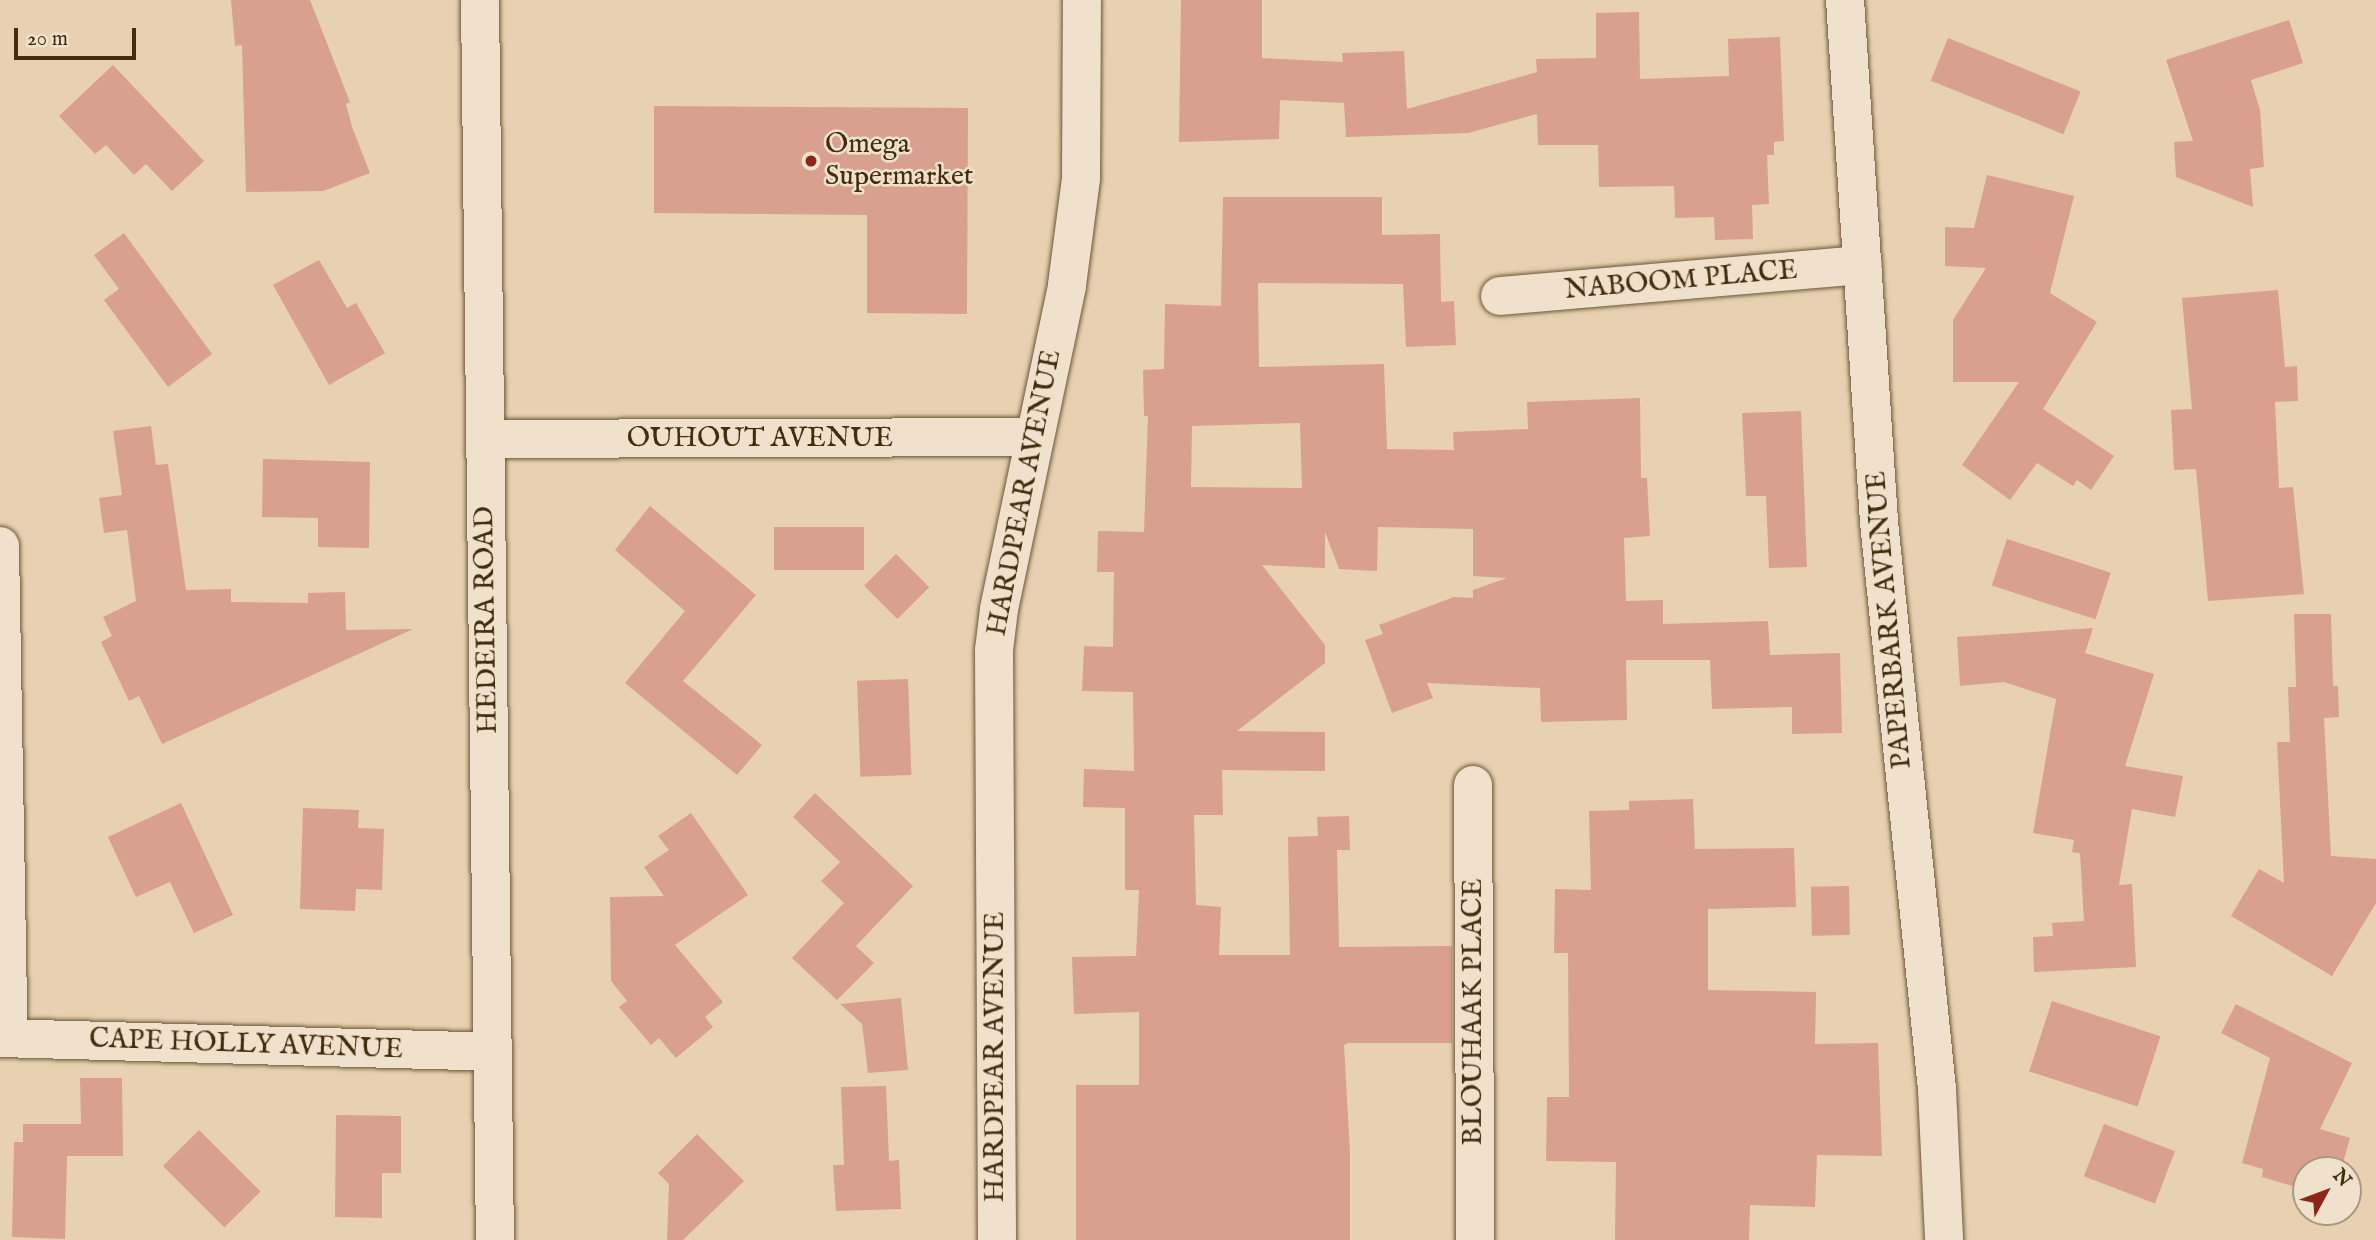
<!DOCTYPE html>
<html>
<head>
<meta charset="utf-8">
<style>
	body { margin:0 }
	#map { position:relative; width:2376px; height:1240px; overflow:hidden; background:#e7d1b0; font-family:"IM FELL English",serif }
	div>[style] { position:absolute }
	.building>* { inset:0; background:#d9a08f; transform-origin:0 0 }
	.roads { filter:drop-shadow(0 0 2px #6b5737) drop-shadow(0 0 2px #6b5737) }
	.minor>* { height:38px; margin:-19px; padding:0 19px; transform-origin:19px; border-radius:19px; background:#efe1cc }
	.dots>* { width:19px; height:19px; translate:-50% -50%; box-sizing:border-box; border:4px solid #efe1cc; border-radius:50% }
	span { translate:-50% -50%; white-space:nowrap; text-align:center; line-height:1.15; -webkit-text-stroke:5px #efe1cc; paint-order:stroke }
	.poi-label { font-size:28px; color:#422e0f }
	.left { translate:0 -50%; text-align:left }
	.street-label { font-size:28px; color:#422e0f }
	.north { position:absolute; left:2292px; top:1156px; width:70px; height:70px; box-sizing:border-box; background:#efe1cc; border:2px solid #aa9980; border-radius:50%; rotate:49deg; font-size:19px; font-weight:700; line-height:28px; text-align:center; color:#422e0f }
	.north::after { content:''; display:block; margin:auto; width:24px; height:32px; background:#8f2418; clip-path:polygon(50% 0,100% 100%,50% 72%,0 100%) }
	.scale { position:absolute; left:14px; top:28px; width:122px; height:32px; box-sizing:border-box; border:4px solid #422e0f; border-top:0; padding-left:9px; font-size:21px; line-height:24px; white-space:nowrap; color:#422e0f; -webkit-text-stroke:5px #efe1cc; paint-order:stroke }
</style>
</head>
<body>
<div id="map">
	<div class="building">
		<div style="clip-path:polygon(231px 0,310px 0,350px 102px,346px 104px,352px 127px,370px 173px,323px 191px,246px 192px,242px 45px,235px 46px)"></div>
		<div style="clip-path:polygon(1181px 0,1262px 0,1262px 58px,1343px 62px,1342px 53px,1404px 51px,1407px 109px,1537px 72px,1536px 59px,1596px 58px,1596px 13px,1639px 12px,1640px 79px,1729px 76px,1728px 39px,1780px 37px,1784px 141px,1774px 142px,1774px 155px,1767px 155px,1769px 204px,1752px 205px,1753px 239px,1715px 240px,1714px 217px,1675px 218px,1674px 186px,1599px 187px,1598px 145px,1538px 145px,1537px 114px,1468px 133px,1346px 137px,1344px 103px,1280px 100px,1279px 139px,1179px 142px)"></div>
		<div style="clip-path:polygon(2289px 20px,2303px 63px,2251px 80px,2260px 110px,2264px 167px,2250px 169px,2253px 207px,2176px 177px,2174px 142px,2193px 141px,2166px 60px)"></div>
		<div style="left:1948px;top:38px;width:143px;height:46px;rotate:22deg"></div>
		<div style="clip-path:polygon(113px 65px,204px 161px,172px 191px,146px 164px,134px 175px,106px 145px,95px 154px,59px 116px)"></div>
		<div style="clip-path:polygon(654px 106px,968px 108px,967px 314px,867px 313px,867px 215px,654px 213px)"></div>
		<div style="clip-path:polygon(1987px 175px,2074px 196px,2050px 293px,2097px 322px,2043px 409px,2114px 456px,2091px 490px,2077px 480px,2073px 486px,2037px 463px,2010px 500px,1962px 465px,2019px 382px,1953px 382px,1953px 320px,1986px 268px,1945px 266px,1945px 227px,1974px 228px)"></div>
		<div style="clip-path:polygon(evenodd,1223px 197px,1382px 197px,1382px 235px,1440px 234px,1441px 302px,1454px 301px,1456px 345px,1406px 347px,1403px 284px,1258px 283px,1259px 367px,1384px 364px,1387px 449px,1454px 450px,1453px 432px,1528px 429px,1527px 402px,1640px 398px,1641px 478px,1647px 478px,1650px 536px,1624px 538px,1626px 601px,1663px 600px,1663px 624px,1768px 621px,1770px 655px,1840px 653px,1842px 733px,1792px 734px,1792px 707px,1712px 709px,1710px 660px,1626px 660px,1627px 720px,1541px 722px,1540px 688px,1427px 683px,1433px 698px,1392px 713px,1365px 640px,1383px 634px,1379px 625px,1454px 597px,1473px 598px,1473px 590px,1507px 578px,1473px 576px,1473px 529px,1378px 527px,1377px 571px,1339px 569px,1325px 532px,1325px 568px,1262px 565px,1325px 645px,1325px 663px,1237px 731px,1325px 732px,1325px 771px,1222px 770px,1223px 815px,1194px 815px,1196px 905px,1221px 907px,1219px 955px,1290px 955px,1288px 837px,1318px 836px,1317px 817px,1349px 816px,1350px 850px,1337px 850px,1339px 947px,1452px 946px,1452px 1043px,1348px 1043px,1344px 1045px,1350px 1153px,1350px 1240px,1076px 1240px,1076px 1085px,1139px 1085px,1139px 1012px,1074px 1014px,1072px 957px,1136px 956px,1139px 890px,1125px 890px,1125px 808px,1083px 807px,1084px 769px,1134px 771px,1133px 692px,1082px 691px,1084px 646px,1113px 647px,1114px 572px,1097px 572px,1098px 531px,1144px 532px,1148px 416px,1144px 416px,1143px 370px,1164px 369px,1165px 304px,1221px 306px,1223px 197px,1300px 423px,1302px 488px,1191px 487px,1192px 426px,1300px 423px)"></div>
		<div style="clip-path:polygon(124px 233px,212px 354px,168px 387px,104px 300px,119px 289px,94px 255px)"></div>
		<div style="clip-path:polygon(319px 260px,347px 308px,356px 303px,385px 353px,329px 385px,273px 285px)"></div>
		<div style="clip-path:polygon(2278px 290px,2285px 367px,2297px 366px,2298px 401px,2275px 402px,2279px 488px,2293px 487px,2304px 594px,2208px 601px,2196px 469px,2174px 470px,2171px 410px,2192px 409px,2182px 298px)"></div>
		<div style="clip-path:polygon(1801px 411px,1807px 567px,1769px 568px,1766px 496px,1746px 496px,1742px 413px)"></div>
		<div style="clip-path:polygon(151px 426px,156px 465px,168px 464px,186px 590px,231px 589px,231px 602px,308px 603px,308px 593px,345px 592px,346px 630px,413px 629px,162px 744px,139px 696px,129px 701px,101px 642px,112px 636px,103px 617px,136px 601px,127px 530px,104px 533px,99px 498px,122px 495px,113px 431px)"></div>
		<div style="clip-path:polygon(263px 459px,370px 462px,369px 548px,318px 547px,318px 518px,262px 517px)"></div>
		<div style="clip-path:polygon(650px 506px,756px 595px,683px 681px,762px 745px,737px 775px,625px 683px,685px 611px,615px 550px)"></div>
		<div style="left:774px;top:527px;width:90px;height:43px"></div>
		<div style="left:2007px;top:539px;width:109px;height:49px;rotate:18deg"></div>
		<div style="left:896px;top:554px;width:47px;height:45px;rotate:45deg"></div>
		<div style="clip-path:polygon(2294px 614px,2331px 614px,2333px 686px,2338px 686px,2339px 717px,2324px 718px,2331px 856px,2376px 859px,2376px 903px,2332px 976px,2231px 916px,2259px 869px,2284px 883px,2277px 742px,2290px 742px,2288px 687px,2296px 687px)"></div>
		<div style="clip-path:polygon(2093px 628px,2085px 653px,2154px 674px,2125px 766px,2183px 776px,2175px 817px,2132px 809px,2119px 885px,2132px 884px,2136px 967px,2034px 972px,2033px 937px,2053px 936px,2052px 923px,2084px 921px,2080px 853px,2072px 852px,2074px 840px,2033px 833px,2056px 699px,2004px 682px,1960px 686px,1957px 637px)"></div>
		<div style="left:908px;top:679px;width:96px;height:51px;rotate:88deg"></div>
		<div style="clip-path:polygon(815px 793px,913px 886px,856px 946px,874px 963px,837px 1000px,792px 958px,844px 903px,821px 881px,840px 862px,793px 817px)"></div>
		<div style="clip-path:polygon(1693px 799px,1695px 849px,1794px 848px,1796px 907px,1708px 909px,1708px 990px,1816px 992px,1815px 1044px,1878px 1043px,1882px 1156px,1817px 1155px,1815px 1207px,1750px 1205px,1749px 1240px,1615px 1240px,1616px 1162px,1546px 1161px,1547px 1097px,1569px 1097px,1568px 953px,1554px 953px,1555px 889px,1591px 890px,1589px 811px,1629px 810px,1629px 801px)"></div>
		<div style="clip-path:polygon(181px 803px,233px 915px,194px 933px,170px 882px,136px 897px,108px 837px)"></div>
		<div style="clip-path:polygon(303px 808px,359px 810px,358px 828px,384px 829px,382px 890px,356px 889px,355px 911px,300px 909px)"></div>
		<div style="clip-path:polygon(691px 813px,748px 895px,675px 945px,723px 1002px,705px 1017px,713px 1027px,676px 1058px,659px 1038px,651px 1045px,619px 1007px,627px 1001px,611px 981px,610px 897px,664px 896px,644px 867px,669px 850px,658px 836px)"></div>
		<div style="left:1849px;top:886px;width:49px;height:38px;rotate:89deg"></div>
		<div style="clip-path:polygon(901px 998px,908px 1070px,868px 1073px,862px 1024px,840px 1004px)"></div>
		<div style="left:2052px;top:1001px;width:114px;height:74px;rotate:18deg"></div>
		<div style="clip-path:polygon(2236px 1004px,2352px 1063px,2320px 1129px,2350px 1138px,2341px 1170px,2306px 1170px,2306px 1190px,2262px 1177px,2263px 1169px,2242px 1163px,2270px 1058px,2221px 1033px)"></div>
		<div style="clip-path:polygon(80px 1078px,122px 1078px,123px 1156px,67px 1156px,65px 1239px,12px 1237px,14px 1142px,23px 1142px,23px 1124px,81px 1124px)"></div>
		<div style="clip-path:polygon(886px 1086px,889px 1161px,899px 1160px,901px 1209px,836px 1211px,833px 1165px,844px 1165px,841px 1087px)"></div>
		<div style="clip-path:polygon(336px 1115px,401px 1116px,401px 1173px,382px 1173px,382px 1218px,335px 1217px)"></div>
		<div style="left:2104px;top:1124px;width:76px;height:56px;rotate:21deg"></div>
		<div style="left:199px;top:1130px;width:87px;height:51px;rotate:45deg"></div>
		<div style="clip-path:polygon(697px 1134px,744px 1181px,683px 1240px,667px 1240px,669px 1184px,658px 1173px)"></div>
	</div>
	<div class="roads">
		<div class="minor">
			<div style="left:480px;top:0;width:1240px;rotate:89.31deg"></div>
			<div style="left:1845px;top:0;width:523px;rotate:86.27deg"></div>
			<div style="left:1879px;top:522px;width:570px;rotate:84.16deg"></div>
			<div style="left:1937px;top:1089px;width:151px;rotate:87.3deg"></div>
			<div style="left:1500px;top:296px;width:364px;rotate:-4.9deg"></div>
			<div style="left:485px;top:439px;width:549px;rotate:-0.21deg"></div>
			<div style="left:0;top:546px;width:492px;rotate:89deg"></div>
			<div style="left:1473px;top:785px;width:455px;rotate:89.7deg"></div>
			<div style="left:0;top:1038px;width:491px;rotate:1.6deg"></div>
			<div style="left:997px;top:1240px;width:590px;rotate:-90.29deg"></div>
			<div style="left:994px;top:650px;width:41px;rotate:-83deg"></div>
			<div style="left:999px;top:609px;width:331px;rotate:-78.1deg"></div>
			<div style="left:1067px;top:285px;width:108px;rotate:-82.5deg"></div>
			<div style="left:1081px;top:178px;width:178px;rotate:-89.7deg"></div>
		</div>
	</div>
	<div class="dots">
		<div style="left:811px;top:161px;background:#8f2418"></div>
	</div>
	<div class="poi-label">
		<span class="left" style="left:825px;top:161px">Omega<br>Supermarket</span>
	</div>
	<div class="street-label">
		<span style="left:1681px;top:281px;rotate:-5deg">NABOOM PLACE</span>
		<span style="left:760px;top:439px">OUHOUT AVENUE</span>
		<span style="left:1025px;top:493px;rotate:-79deg">HARDPEAR AVENUE</span>
		<span style="left:487px;top:620px;rotate:-91deg">HEDEIRA ROAD</span>
		<span style="left:1890px;top:620px;rotate:-95deg">PAPERBARK AVENUE</span>
		<span style="left:1474px;top:1012px;rotate:-90deg">BLOUHAAK PLACE</span>
		<span style="left:246px;top:1045px;rotate:2deg">CAPE HOLLY AVENUE</span>
		<span style="left:996px;top:1057px;rotate:-90deg">HARDPEAR AVENUE</span>
	</div>
	<div class="north">N</div>
	<div class="scale">20 m</div>
</div>
</body>
</html>
